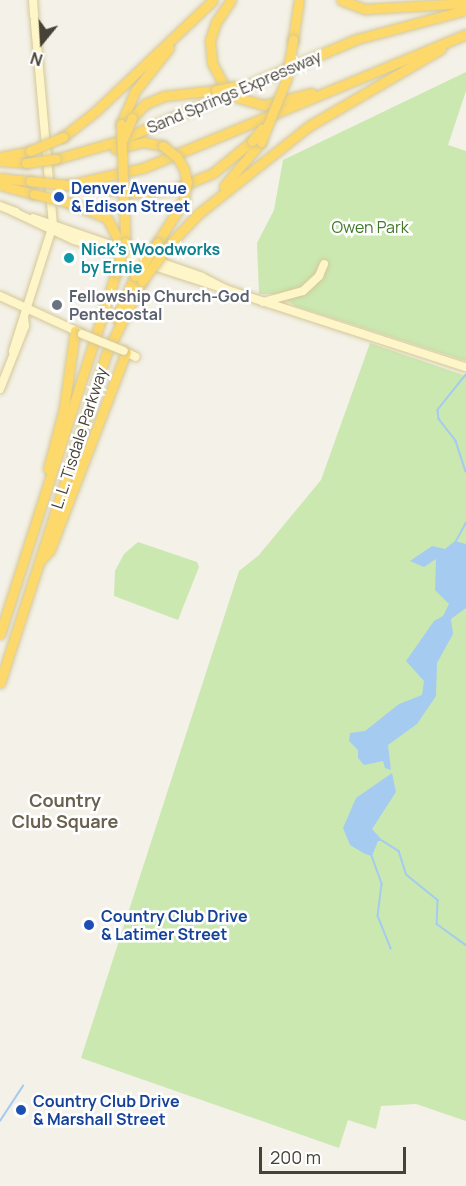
<!DOCTYPE html>
<html>
<head>
<meta charset="utf-8">
<style>
	body { margin:0 }
	#map { position:relative; width:466px; height:1186px; overflow:hidden; background:#f4f1e8; font-family:Manrope,sans-serif }
	div>[style] { position:absolute }
	.green>* { inset:0; background:#cbe8b1 }
	.water>* { inset:0; background:#a5cbf0 }
	.stream>* { height:1.5px; margin:-0.75px; padding:0 0.75px; transform-origin:0.75px; border-radius:0.75px; background:#a5cbf0 }
	.roads { filter:drop-shadow(0 0 2px #d4c898) drop-shadow(0 0 2px #d4c898) }
	.secondary>* { height:8px; margin:-4px; padding:0 4px; transform-origin:4px; border-radius:4px; background:#fef5c8 }
	.highway>* { height:9px; margin:-4.5px; padding:0 4.5px; transform-origin:4.5px; border-radius:4.5px; background:#fdd86a }
	.bridges { filter:drop-shadow(0 0 2px #d4c898) drop-shadow(0 0 2px #d4c898) }
	.secondary-bridge>* { height:8px; margin:-4px; padding:0 4px; transform-origin:4px; border-radius:4px; background:#fef5c8 }
	.highway-bridge>* { height:9px; margin:-4.5px; padding:0 4.5px; transform-origin:4.5px; border-radius:4.5px; background:#fdd86a }
	.dots>* { width:16px; height:16px; translate:-50% -50%; box-sizing:border-box; border:3px solid #fff; border-radius:50% }
	span { translate:-50% -50%; white-space:nowrap; text-align:center; line-height:1.15; -webkit-text-stroke:5px #fff; paint-order:stroke }
	.street-label { font-size:16px; color:#474237 }
	.transit-label { font-size:16px; color:#164399; font-weight:700 }
	.left { translate:0 -50%; text-align:left }
	.park-label { font-size:16px; color:#417929 }
	.culture-label { font-size:16px; color:#0d838f; font-weight:700 }
	.worship-label { font-size:16px; color:#5b616d; font-weight:700 }
	.neighbourhood-label { font-size:18px; color:#6a614e; font-weight:700 }
	.north { position:absolute; left:12px; top:12px; width:60px; height:60px; -webkit-text-stroke:4px #fff; paint-order:stroke; rotate:198deg; font-size:16px; font-weight:700; line-height:24px; text-align:center; color:#474237 }
	.north::after { content:''; display:block; margin:auto; width:21px; height:27px; background:#474237; clip-path:polygon(50% 0,100% 100%,50% 72%,0 100%) }
	.scale { position:absolute; left:259px; top:1147px; width:147px; height:27px; box-sizing:border-box; border:3px solid #474237; border-top:0; padding-left:8px; font-size:18px; line-height:21px; white-space:nowrap; color:#474237; -webkit-text-stroke:4px #fff; paint-order:stroke }
</style>
</head>
<body>
<div id="map">
	<div class="green">
		<div style="clip-path:polygon(466px 72px,466px 91px,448px 145px,466px 151px,466px 361px,295px 306px,278px 294px,259px 294px,257px 243px,274px 210px,283px 160px)"></div>
		<div style="clip-path:polygon(370px 343px,466px 376px,466px 1121px,416px 1104px,381px 1106px,376px 1129px,348px 1120px,339px 1148px,81px 1058px,239px 571px,259px 555px,321px 480px)"></div>
		<div style="clip-path:polygon(138px 542px,197px 562px,199px 567px,178px 620px,114px 596px,115px 571px,124px 554px)"></div>
	</div>
	<div class="water">
		<div style="clip-path:polygon(455px 541px,466px 544px,466px 608px,451px 619px,453px 634px,437px 663px,436px 696px,417px 724px,388px 745px,391px 770px,385px 768px,383px 761px,364px 765px,358px 758px,358px 750px,349px 741px,350px 733px,365px 731px,399px 704px,422px 695px,424px 681px,406px 661px,434px 621px,443px 616px,449px 604px,435px 590px,436px 559px,424px 567px,410px 561px,432px 546px,445px 549px)"></div>
		<div style="clip-path:polygon(392px 773px,396px 792px,372px 829px,383px 841px,378px 841px,372px 856px,365px 854px,350px 845px,343px 828px,356px 798px)"></div>
	</div>
	<div class="stream">
		<div style="left:466px;top:375px;width:45px;rotate:128.7deg"></div>
		<div style="left:438px;top:410px;width:9px;rotate:84deg"></div>
		<div style="left:439px;top:419px;width:28px;rotate:52deg"></div>
		<div style="left:456px;top:441px;width:32px;rotate:72deg"></div>
		<div style="left:456px;top:541px;width:21px;rotate:-61deg"></div>
		<div style="left:383px;top:841px;width:19px;rotate:32deg"></div>
		<div style="left:399px;top:851px;width:25px;rotate:72deg"></div>
		<div style="left:407px;top:875px;width:40px;rotate:39deg"></div>
		<div style="left:438px;top:900px;width:24px;rotate:92deg"></div>
		<div style="left:437px;top:924px;width:36px;rotate:36deg"></div>
		<div style="left:372px;top:856px;width:30px;rotate:70deg"></div>
		<div style="left:382px;top:884px;width:32px;rotate:97deg"></div>
		<div style="left:378px;top:916px;width:35px;rotate:68deg"></div>
		<div style="left:0;top:1121px;width:42px;rotate:-56.7deg"></div>
	</div>
	<div class="roads">
		<div class="secondary">
			<div style="left:33px;top:0;width:16px;rotate:86deg"></div>
			<div style="left:0;top:206px;width:17px;rotate:21deg"></div>
			<div style="left:12px;top:211px;width:68px;rotate:25.1deg"></div>
			<div style="left:74px;top:240px;width:412px;rotate:18deg"></div>
			<div style="left:33px;top:218px;width:179px;rotate:19.2deg"></div>
			<div style="left:202px;top:277px;width:27px;rotate:27deg"></div>
			<div style="left:0;top:296px;width:89px;rotate:24.6deg"></div>
			<div style="left:263px;top:302px;width:41px;rotate:-15.4deg"></div>
			<div style="left:303px;top:291px;width:22px;rotate:-43deg"></div>
			<div style="left:319px;top:276px;width:13px;rotate:-67deg"></div>
			<div style="left:13px;top:351px;width:132px;rotate:-72.4deg"></div>
			<div style="left:53px;top:225px;width:204px;rotate:-95.1deg"></div>
			<div style="left:124px;top:351px;width:13px;rotate:27deg"></div>
			<div style="left:0;top:389px;width:68px;rotate:-68.4deg"></div>
			<div style="left:25px;top:326px;width:8px;rotate:-97deg"></div>
		</div>
		<div class="highway">
			<div style="left:231px;top:0;width:27px;rotate:124deg"></div>
			<div style="left:216px;top:22px;width:19px;rotate:108deg"></div>
			<div style="left:210px;top:40px;width:23px;rotate:85deg"></div>
			<div style="left:212px;top:63px;width:26px;rotate:62deg"></div>
			<div style="left:224px;top:86px;width:19px;rotate:39deg"></div>
			<div style="left:239px;top:98px;width:26px;rotate:16deg"></div>
			<div style="left:264px;top:105px;width:49px;rotate:-14.3deg"></div>
			<div style="left:341px;top:0;width:26px;rotate:21deg"></div>
			<div style="left:365px;top:9px;width:101px;rotate:-3.4deg"></div>
			<div style="left:293px;top:40px;width:40px;rotate:-81.5deg"></div>
			<div style="left:239px;top:89px;width:128px;rotate:-23deg"></div>
			<div style="left:357px;top:39px;width:113px;rotate:-14.9deg"></div>
			<div style="left:132px;top:118px;width:19px;rotate:-47deg"></div>
			<div style="left:145px;top:104px;width:21px;rotate:-23deg"></div>
			<div style="left:164px;top:96px;width:52px;rotate:-6.6deg"></div>
			<div style="left:121px;top:124px;width:36px;rotate:-67deg"></div>
			<div style="left:135px;top:91px;width:55px;rotate:-51.7deg"></div>
			<div style="left:63px;top:137px;width:42px;rotate:-38.2deg"></div>
			<div style="left:96px;top:111px;width:161px;rotate:-43.5deg"></div>
			<div style="left:115px;top:149px;width:30px;rotate:-14deg"></div>
			<div style="left:144px;top:142px;width:19px;rotate:12deg"></div>
			<div style="left:0;top:157px;width:31px;rotate:-11deg"></div>
			<div style="left:56px;top:159px;width:61px;rotate:-16.1deg"></div>
			<div style="left:115px;top:142px;width:117px;rotate:-23.1deg"></div>
			<div style="left:0;top:161px;width:26px;rotate:4deg"></div>
			<div style="left:0;top:178px;width:30px;rotate:6deg"></div>
			<div style="left:0;top:185px;width:35px;rotate:15deg"></div>
			<div style="left:68px;top:185px;width:77px;rotate:-12.8deg"></div>
			<div style="left:143px;top:168px;width:350px;rotate:-22.5deg"></div>
			<div style="left:79px;top:186px;width:56px;rotate:7.1deg"></div>
			<div style="left:135px;top:193px;width:39px;rotate:-6deg"></div>
			<div style="left:174px;top:189px;width:42px;rotate:-22.3deg"></div>
			<div style="left:213px;top:173px;width:50px;rotate:-39.4deg"></div>
			<div style="left:224px;top:186px;width:57px;rotate:-49.9deg"></div>
			<div style="left:70px;top:203px;width:40px;rotate:22deg"></div>
			<div style="left:107px;top:218px;width:27px;rotate:63deg"></div>
			<div style="left:124px;top:206px;width:36px;rotate:88deg"></div>
			<div style="left:198px;top:214px;width:142px;rotate:-38.4deg"></div>
			<div style="left:309px;top:126px;width:153px;rotate:-30.3deg"></div>
			<div style="left:157px;top:243px;width:49px;rotate:-57.6deg"></div>
			<div style="left:167px;top:247px;width:48px;rotate:-46.7deg"></div>
			<div style="left:116px;top:318px;width:46px;rotate:-65.7deg"></div>
			<div style="left:48px;top:469px;width:63px;rotate:-75.3deg"></div>
			<div style="left:64px;top:408px;width:78px;rotate:-81.9deg"></div>
			<div style="left:40px;top:561px;width:15px;rotate:-48deg"></div>
			<div style="left:50px;top:550px;width:212px;rotate:-69deg"></div>
			<div style="left:0;top:634px;width:380px;rotate:-72.2deg"></div>
			<div style="left:0;top:683px;width:348px;rotate:-72.1deg"></div>
			<div style="left:107px;top:352px;width:79px;rotate:-63.8deg"></div>
		</div>
	</div>
	<div class="bridges">
		<div class="secondary-bridge">
			<div style="left:82px;top:334px;width:45px;rotate:22deg"></div>
		</div>
		<div class="highway-bridge">
			<div style="left:216px;top:90px;width:19px;rotate:-12deg"></div>
			<div style="left:121px;top:124px;width:82px;rotate:87.9deg"></div>
			<div style="left:123px;top:139px;width:23px;rotate:-67deg"></div>
			<div style="left:252px;top:141px;width:16px;rotate:-52deg"></div>
			<div style="left:261px;top:142px;width:67px;rotate:-68deg"></div>
			<div style="left:286px;top:80px;width:41px;rotate:-80.1deg"></div>
			<div style="left:163px;top:146px;width:18px;rotate:38deg"></div>
			<div style="left:177px;top:157px;width:14px;rotate:60deg"></div>
			<div style="left:184px;top:169px;width:13px;rotate:77deg"></div>
			<div style="left:187px;top:182px;width:20px;rotate:101deg"></div>
			<div style="left:30px;top:151px;width:36px;rotate:-23deg"></div>
			<div style="left:26px;top:163px;width:30px;rotate:-8deg"></div>
			<div style="left:30px;top:181px;width:38px;rotate:6deg"></div>
			<div style="left:34px;top:194px;width:37px;rotate:14deg"></div>
			<div style="left:116px;top:272px;width:31px;rotate:-73deg"></div>
			<div style="left:135px;top:276px;width:40px;rotate:-56deg"></div>
			<div style="left:142px;top:281px;width:42px;rotate:-53.7deg"></div>
		</div>
	</div>
	<div class="dots">
		<div style="left:59px;top:197px;background:#1a4fb4"></div>
		<div style="left:69px;top:258px;background:#0f9aa8"></div>
		<div style="left:57px;top:305px;background:#6b7280"></div>
		<div style="left:89px;top:925px;background:#1a4fb4"></div>
		<div style="left:21px;top:1110px;background:#1a4fb4"></div>
	</div>
	<div class="street-label">
		<span style="left:234px;top:92px;rotate:-23deg">Sand Springs Expressway</span>
		<span style="left:79px;top:438px;rotate:-72deg">L. L. Tisdale Parkway</span>
	</div>
	<div class="transit-label">
		<span class="left" style="left:71px;top:197px">Denver Avenue<br>&amp; Edison Street</span>
		<span class="left" style="left:101px;top:925px">Country Club Drive<br>&amp; Latimer Street</span>
		<span class="left" style="left:33px;top:1110px">Country Club Drive<br>&amp; Marshall Street</span>
	</div>
	<div class="park-label">
		<span style="left:370px;top:227px">Owen Park</span>
	</div>
	<div class="culture-label">
		<span class="left" style="left:81px;top:258px">Nick's Woodworks<br>by Ernie</span>
	</div>
	<div class="worship-label">
		<span class="left" style="left:69px;top:305px">Fellowship Church-God<br>Pentecostal</span>
	</div>
	<div class="neighbourhood-label">
		<span style="left:65px;top:811px">Country<br>Club Square</span>
	</div>
	<div class="north">N</div>
	<div class="scale">200 m</div>
</div>
</body>
</html>
